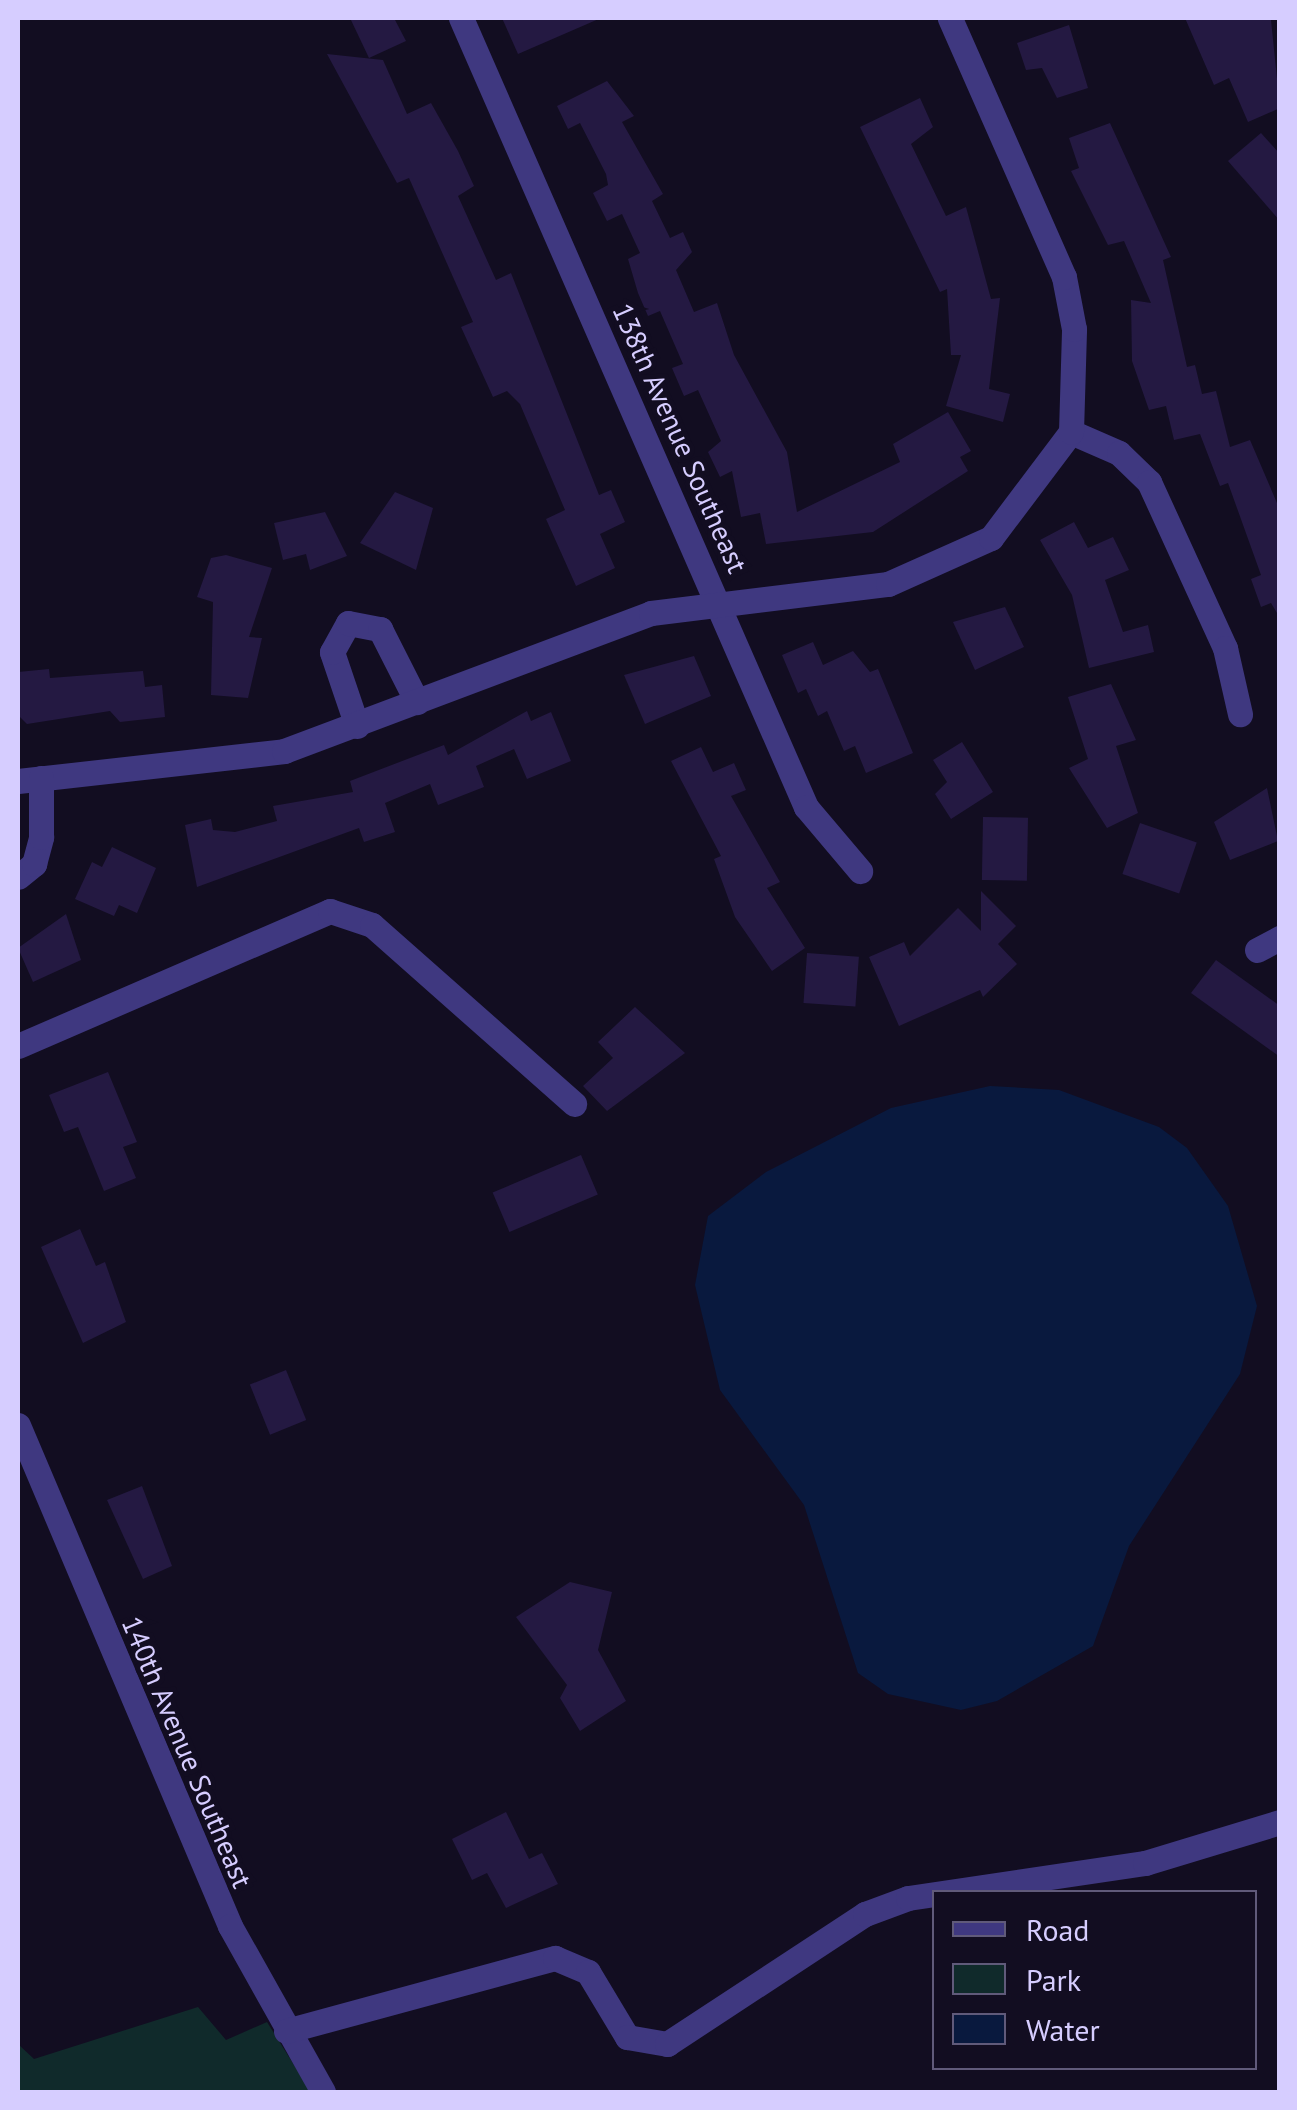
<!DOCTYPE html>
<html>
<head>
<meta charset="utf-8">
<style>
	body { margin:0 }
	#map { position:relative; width:1297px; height:2110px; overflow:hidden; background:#120d21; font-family:"PT Sans",sans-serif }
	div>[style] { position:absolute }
	.green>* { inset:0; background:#102a2b }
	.water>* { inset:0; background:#09193e }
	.building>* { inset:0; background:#241942; transform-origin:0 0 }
	.minor>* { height:25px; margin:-12.5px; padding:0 12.5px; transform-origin:12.5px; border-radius:12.5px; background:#3f3880 }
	span { translate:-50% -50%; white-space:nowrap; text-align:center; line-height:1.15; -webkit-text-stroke:10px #120d21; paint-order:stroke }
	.street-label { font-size:28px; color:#d6cdff }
	.frame { position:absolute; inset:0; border:20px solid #d6cdff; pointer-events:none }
	.legend { position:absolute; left:932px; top:1890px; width:325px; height:180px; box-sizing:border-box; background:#120d21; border:2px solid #605a7a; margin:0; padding:12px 18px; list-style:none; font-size:30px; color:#d6cdff }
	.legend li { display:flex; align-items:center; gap:20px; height:50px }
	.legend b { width:50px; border:2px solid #605a7a }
</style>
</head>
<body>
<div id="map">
	<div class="green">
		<div style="clip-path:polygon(198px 2007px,226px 2040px,267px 2022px,311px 2092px,18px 2092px,18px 2044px,34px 2059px)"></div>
	</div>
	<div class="water">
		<div style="clip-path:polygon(990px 1086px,1059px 1090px,1159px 1127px,1187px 1148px,1228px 1206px,1257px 1306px,1240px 1374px,1129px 1546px,1093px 1646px,997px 1701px,961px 1710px,888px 1694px,858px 1673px,804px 1505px,720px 1390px,695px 1285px,708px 1216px,766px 1172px,891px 1108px)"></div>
	</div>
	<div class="building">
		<div style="clip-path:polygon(350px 18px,394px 18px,406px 41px,369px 58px)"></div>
		<div style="clip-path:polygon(502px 18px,601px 18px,518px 54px)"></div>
		<div style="clip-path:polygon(1185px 18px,1271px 20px,1280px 108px,1248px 122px,1229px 78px,1214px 85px)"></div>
		<div style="clip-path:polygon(1069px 25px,1088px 88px,1057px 98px,1042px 68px,1026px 70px,1017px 43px)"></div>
		<div style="clip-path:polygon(327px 54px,383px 60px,407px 114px,431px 103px,458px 151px,474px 186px,458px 196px,496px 280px,511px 273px,599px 495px,611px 490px,625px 522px,600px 534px,615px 568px,576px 586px,546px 519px,565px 510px,520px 404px,507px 391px,493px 397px,461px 327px,473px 322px,409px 178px,397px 183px)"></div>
		<div style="clip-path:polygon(607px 81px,634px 116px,622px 122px,663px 194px,652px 201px,670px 238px,683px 232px,692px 252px,676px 270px,694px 312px,717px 303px,734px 355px,787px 452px,797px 512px,900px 462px,893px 444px,948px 412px,971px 451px,960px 457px,968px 471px,873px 532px,766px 544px,760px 513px,741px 517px,732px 471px,720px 477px,708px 452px,721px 441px,698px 390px,684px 396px,672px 368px,683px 364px,660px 311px,648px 316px,638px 293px,628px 259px,640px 253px,622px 214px,607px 221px,593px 193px,608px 185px,606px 174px,580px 123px,568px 129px,557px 106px)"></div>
		<div style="clip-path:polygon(920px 98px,933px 127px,911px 144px,946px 216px,966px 207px,991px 299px,1000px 298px,989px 389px,1010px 394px,1003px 422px,946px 406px,961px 355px,951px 355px,947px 289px,940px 292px,860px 127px)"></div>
		<div style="clip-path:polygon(1110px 123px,1171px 257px,1163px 260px,1187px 367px,1195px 365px,1202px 394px,1216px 391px,1230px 447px,1250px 440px,1280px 510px,1280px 618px,1271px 603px,1261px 607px,1251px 579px,1261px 575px,1228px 483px,1220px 486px,1200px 434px,1174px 440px,1166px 406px,1149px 410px,1132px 361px,1131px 300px,1151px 303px,1124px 241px,1108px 245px,1071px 171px,1079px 168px,1069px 138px)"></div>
		<div style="clip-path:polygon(1261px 133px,1280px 154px,1280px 221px,1228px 161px)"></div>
		<div style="clip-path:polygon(395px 492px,433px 508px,416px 570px,360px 543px)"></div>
		<div style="clip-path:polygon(325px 512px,347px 556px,310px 570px,306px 554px,283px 560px,274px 523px)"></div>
		<div style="clip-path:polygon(1074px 522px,1088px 548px,1113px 537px,1129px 570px,1105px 580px,1123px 632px,1148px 625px,1154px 652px,1089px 668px,1072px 595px,1040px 540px)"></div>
		<div style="clip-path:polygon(226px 555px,272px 568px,249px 637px,262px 638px,248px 698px,211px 695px,213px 602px,197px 597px,211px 558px)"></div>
		<div style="clip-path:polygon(1005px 607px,1024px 647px,975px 670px,953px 622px)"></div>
		<div style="clip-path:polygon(813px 642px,823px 665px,853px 651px,870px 672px,878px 669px,913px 753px,866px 773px,855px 746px,844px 751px,827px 711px,818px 716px,806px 689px,798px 693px,782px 655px)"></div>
		<div style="clip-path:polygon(694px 656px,711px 696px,645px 724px,624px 675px)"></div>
		<div style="clip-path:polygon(49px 669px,50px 678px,143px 671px,145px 687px,162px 685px,165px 717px,120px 722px,110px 711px,27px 724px,18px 715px,18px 672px)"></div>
		<div style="clip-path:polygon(1111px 684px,1136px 740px,1116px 746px,1138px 813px,1107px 828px,1069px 768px,1088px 759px,1068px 697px)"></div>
		<div style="clip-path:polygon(527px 711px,531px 721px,551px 712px,571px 761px,527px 779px,514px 749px,476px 766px,484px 787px,438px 805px,430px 784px,385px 803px,395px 832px,364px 842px,359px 828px,197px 887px,185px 825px,211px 819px,213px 830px,235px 832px,277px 821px,273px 806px,353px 792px,350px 781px,444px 745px,448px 755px)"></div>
		<div style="clip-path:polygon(962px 742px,993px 792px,951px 819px,935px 794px,947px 782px,933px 760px)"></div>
		<div style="clip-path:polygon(701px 747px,713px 772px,734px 763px,746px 790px,731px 796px,780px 882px,767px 888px,805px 948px,772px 971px,735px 917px,714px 859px,721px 856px,671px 761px)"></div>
		<div style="clip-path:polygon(1267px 788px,1278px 841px,1230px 860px,1214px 822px)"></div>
		<div style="left:983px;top:817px;width:45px;height:63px;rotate:1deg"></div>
		<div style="left:1140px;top:823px;width:60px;height:54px;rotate:19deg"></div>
		<div style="clip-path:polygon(112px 847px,156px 868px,137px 913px,119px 905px,114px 916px,75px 899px,92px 862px,102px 867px)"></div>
		<div style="clip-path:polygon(981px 891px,1016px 926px,998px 944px,1017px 964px,983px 997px,980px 990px,899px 1026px,869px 957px,904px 942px,910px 956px,958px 908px,981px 931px)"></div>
		<div style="clip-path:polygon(66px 914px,81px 960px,33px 982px,18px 948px)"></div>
		<div style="left:807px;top:953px;width:52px;height:50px;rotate:4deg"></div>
		<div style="clip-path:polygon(1216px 960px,1280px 1006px,1280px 1057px,1191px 993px)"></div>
		<div style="clip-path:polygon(635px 1007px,685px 1053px,607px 1111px,583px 1086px,613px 1058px,598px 1042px)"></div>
		<div style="clip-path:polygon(108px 1072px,137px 1142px,123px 1147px,136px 1178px,104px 1191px,78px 1127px,64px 1132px,49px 1095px)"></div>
		<div style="left:581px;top:1155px;width:43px;height:96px;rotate:67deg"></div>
		<div style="clip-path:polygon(80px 1229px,96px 1266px,105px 1262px,126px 1322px,83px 1343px,41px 1247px)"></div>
		<div style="left:286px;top:1370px;width:54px;height:39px;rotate:68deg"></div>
		<div style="clip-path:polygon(142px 1486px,172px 1566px,143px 1579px,107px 1500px)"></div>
		<div style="clip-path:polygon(570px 1582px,612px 1592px,598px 1650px,626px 1701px,580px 1731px,560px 1698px,567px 1685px,516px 1617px)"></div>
		<div style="clip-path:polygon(506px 1812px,529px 1859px,542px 1853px,558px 1884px,506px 1908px,487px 1873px,472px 1880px,452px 1839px)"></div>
	</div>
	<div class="minor">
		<div style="left:461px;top:18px;width:861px;rotate:66.38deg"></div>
		<div style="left:806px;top:807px;width:84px;rotate:49.8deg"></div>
		<div style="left:1071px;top:432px;width:52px;rotate:23.6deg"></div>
		<div style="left:1119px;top:453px;width:42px;rotate:44deg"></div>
		<div style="left:1149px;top:482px;width:183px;rotate:65.4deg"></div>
		<div style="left:1225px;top:648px;width:68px;rotate:77.2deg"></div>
		<div style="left:357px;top:726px;width:78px;rotate:-108.7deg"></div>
		<div style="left:332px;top:652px;width:33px;rotate:-61deg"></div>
		<div style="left:348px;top:623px;width:33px;rotate:11deg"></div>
		<div style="left:380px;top:629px;width:82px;rotate:63.1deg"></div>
		<div style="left:18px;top:781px;width:268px;rotate:-6.4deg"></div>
		<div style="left:284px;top:751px;width:392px;rotate:-20.6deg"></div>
		<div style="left:651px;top:613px;width:239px;rotate:-7deg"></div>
		<div style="left:888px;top:584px;width:113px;rotate:-24.1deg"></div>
		<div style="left:991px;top:538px;width:133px;rotate:-53deg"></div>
		<div style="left:1071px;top:432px;width:103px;rotate:-88.3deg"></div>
		<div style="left:1074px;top:329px;width:53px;rotate:-100.9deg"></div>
		<div style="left:1064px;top:277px;width:283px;rotate:-113.8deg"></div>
		<div style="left:18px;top:877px;width:21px;rotate:-39deg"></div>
		<div style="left:34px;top:864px;width:28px;rotate:-75deg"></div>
		<div style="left:41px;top:837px;width:59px;rotate:-90deg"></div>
		<div style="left:1257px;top:950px;width:26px;rotate:-28deg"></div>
		<div style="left:18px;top:1046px;width:340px;rotate:-23.4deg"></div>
		<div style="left:330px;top:911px;width:44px;rotate:18.4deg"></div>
		<div style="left:372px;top:925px;width:270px;rotate:41.5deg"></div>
		<div style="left:18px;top:1425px;width:544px;rotate:67.06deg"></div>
		<div style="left:230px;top:1926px;width:190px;rotate:60.7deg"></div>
		<div style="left:286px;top:2031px;width:279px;rotate:-15.2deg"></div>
		<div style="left:555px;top:1958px;width:36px;rotate:23deg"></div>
		<div style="left:588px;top:1972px;width:76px;rotate:59deg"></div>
		<div style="left:627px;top:2037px;width:41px;rotate:9.9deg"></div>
		<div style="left:667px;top:2044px;width:237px;rotate:-33.3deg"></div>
		<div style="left:865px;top:1914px;width:46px;rotate:-20.4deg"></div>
		<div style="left:908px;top:1898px;width:240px;rotate:-8.4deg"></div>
		<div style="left:1145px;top:1863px;width:141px;rotate:-16.9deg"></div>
	</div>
	<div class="street-label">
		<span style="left:680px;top:438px;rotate:66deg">138th Avenue Southeast</span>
		<span style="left:187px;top:1752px;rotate:67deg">140th Avenue Southeast</span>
	</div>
	<div class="frame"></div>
	<ul class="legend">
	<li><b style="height:12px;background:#3f3880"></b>Road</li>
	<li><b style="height:28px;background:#102a2b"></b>Park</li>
	<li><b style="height:28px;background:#09193e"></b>Water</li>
	</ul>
</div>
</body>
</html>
